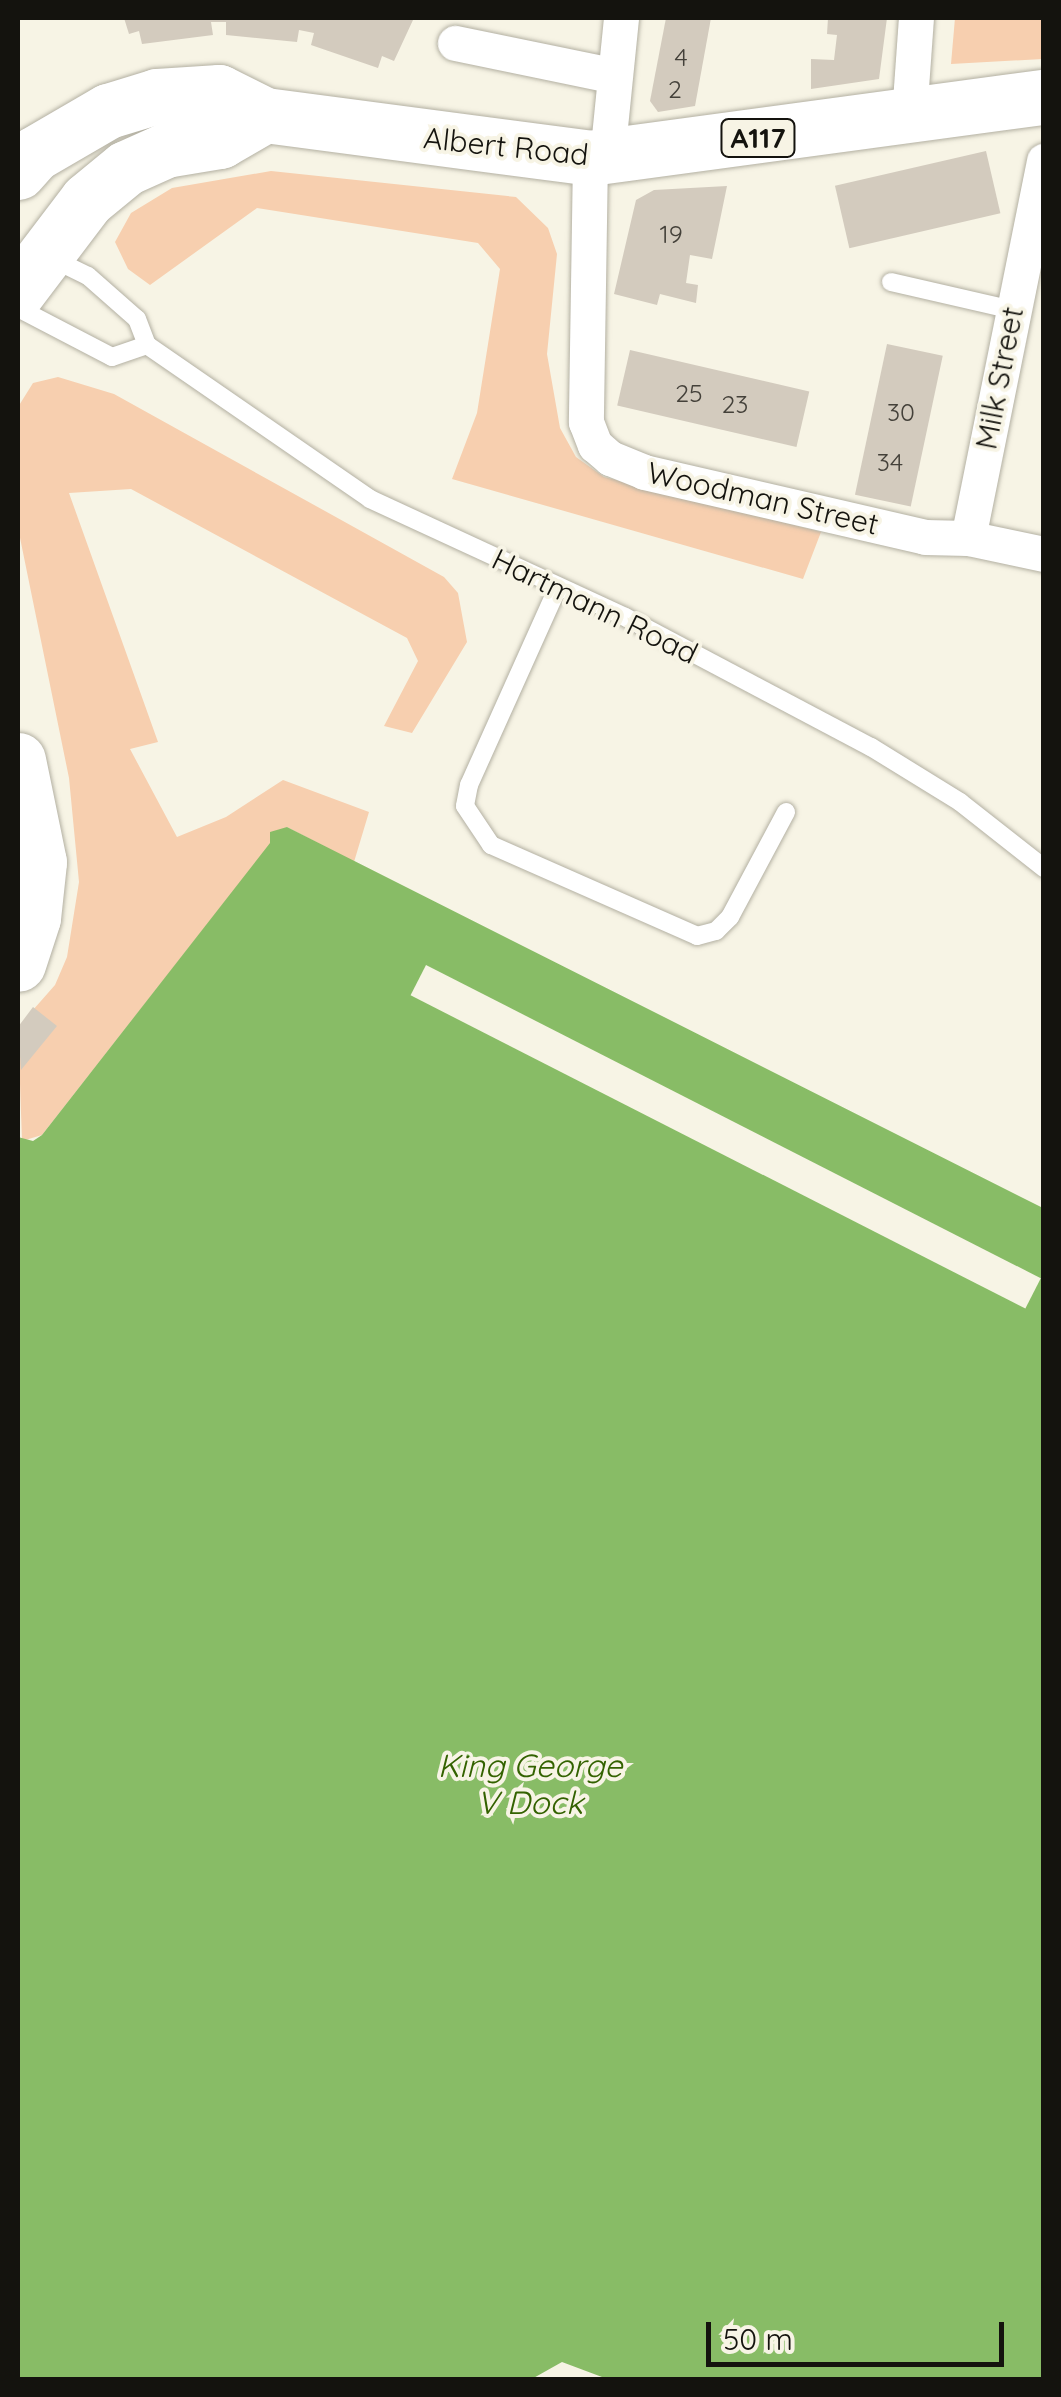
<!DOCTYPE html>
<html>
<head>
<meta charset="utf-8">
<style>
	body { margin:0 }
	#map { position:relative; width:1061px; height:2397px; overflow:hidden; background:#f7f4e5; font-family:Quicksand,sans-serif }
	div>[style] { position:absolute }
	.green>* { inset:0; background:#f7cfaf }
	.water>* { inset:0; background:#88bc66 }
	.pier>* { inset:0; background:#f7f4e5; transform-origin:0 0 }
	.building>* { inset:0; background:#d3cbbe; transform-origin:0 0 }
	.roads { filter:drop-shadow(0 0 2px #b3b0a2) drop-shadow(0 0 2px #b3b0a2) }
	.service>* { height:18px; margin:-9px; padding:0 9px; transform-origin:9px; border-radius:9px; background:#fff }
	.minor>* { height:35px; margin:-17.5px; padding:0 17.5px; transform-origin:17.5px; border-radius:17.5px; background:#fff }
	.trunk>* { height:55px; margin:-27.5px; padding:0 27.5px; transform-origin:27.5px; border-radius:27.5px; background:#fff }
	span { translate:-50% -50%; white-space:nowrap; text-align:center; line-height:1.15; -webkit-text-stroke:8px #f7f4e5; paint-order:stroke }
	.number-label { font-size:25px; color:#44413a }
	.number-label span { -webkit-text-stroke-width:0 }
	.shield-label span { padding:2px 8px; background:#f7f4e5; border:2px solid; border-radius:8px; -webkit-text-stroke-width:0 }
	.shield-label { font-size:28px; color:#14130e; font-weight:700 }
	.street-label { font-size:30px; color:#14130e }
	.water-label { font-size:32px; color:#336200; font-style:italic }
	.frame { position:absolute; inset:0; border:20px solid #14130e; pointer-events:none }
	.scale { position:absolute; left:706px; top:2322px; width:298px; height:45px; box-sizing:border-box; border:5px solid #14130e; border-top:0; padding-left:12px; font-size:30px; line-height:35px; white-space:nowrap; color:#14130e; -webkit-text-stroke:8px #f7f4e5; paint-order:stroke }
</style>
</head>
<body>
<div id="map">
	<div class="green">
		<div style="clip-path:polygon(955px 18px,1043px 18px,1043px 59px,951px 64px)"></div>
		<div style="clip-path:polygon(271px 171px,516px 197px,548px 228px,557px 254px,547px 354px,560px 428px,576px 457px,604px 477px,821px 532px,803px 579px,452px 479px,477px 413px,500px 269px,478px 243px,257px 208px,150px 285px,128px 269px,115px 242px,131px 213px,172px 188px)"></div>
		<div style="clip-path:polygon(58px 377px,114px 394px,444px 577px,458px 593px,467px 642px,412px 733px,384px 726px,418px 661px,407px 638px,131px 489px,69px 493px,158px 742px,130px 749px,177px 837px,226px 817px,283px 780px,369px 812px,354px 862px,287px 827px,271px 843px,42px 1135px,22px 1141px,18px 1027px,55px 985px,67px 957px,79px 882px,69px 778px,18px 528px,18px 407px,33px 383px)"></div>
	</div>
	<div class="water">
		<div style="clip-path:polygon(287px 827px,1043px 1208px,1043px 2379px,610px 2380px,562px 2362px,530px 2380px,18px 2379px,18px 1137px,33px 1141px,42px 1135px,270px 843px,270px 832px)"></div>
	</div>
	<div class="pier">
		<div style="left:426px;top:965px;width:690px;height:34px;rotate:27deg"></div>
	</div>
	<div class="building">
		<div style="clip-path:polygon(124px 18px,408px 18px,413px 20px,394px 61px,382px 56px,378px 68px,311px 45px,314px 33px,299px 30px,297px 42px,226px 35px,226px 22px,211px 22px,213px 35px,142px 44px,139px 31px,129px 34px)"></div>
		<div style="clip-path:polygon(666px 18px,711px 18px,695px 106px,658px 112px,650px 101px)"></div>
		<div style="clip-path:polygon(828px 18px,887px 18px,879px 79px,811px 89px,811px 59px,834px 60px,837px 35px,827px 34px)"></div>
		<div style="left:986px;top:151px;width:64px;height:155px;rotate:77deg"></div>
		<div style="clip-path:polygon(727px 186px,712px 259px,690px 255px,686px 283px,698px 285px,696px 303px,660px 294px,657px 305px,614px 294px,636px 200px,654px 190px)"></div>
		<div style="left:887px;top:344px;width:57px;height:154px;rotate:12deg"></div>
		<div style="left:630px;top:350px;width:184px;height:57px;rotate:13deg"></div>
		<div style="clip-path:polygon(33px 1007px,57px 1026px,21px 1070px,18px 1027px)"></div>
	</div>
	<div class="roads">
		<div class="service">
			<div style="left:49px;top:257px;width:43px;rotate:26deg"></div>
			<div style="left:88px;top:276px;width:65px;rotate:41.3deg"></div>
			<div style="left:137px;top:319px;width:28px;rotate:69deg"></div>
			<div style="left:147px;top:345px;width:271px;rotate:34.6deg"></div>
			<div style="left:370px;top:499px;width:281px;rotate:24.8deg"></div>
			<div style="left:625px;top:617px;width:278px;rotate:27.9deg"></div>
			<div style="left:871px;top:747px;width:105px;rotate:31.7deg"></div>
			<div style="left:960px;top:802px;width:107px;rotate:38.2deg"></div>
			<div style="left:891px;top:282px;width:125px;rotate:12.9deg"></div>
			<div style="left:18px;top:308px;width:106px;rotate:27.5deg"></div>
			<div style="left:112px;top:357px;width:37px;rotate:-19deg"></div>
			<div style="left:558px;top:587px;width:217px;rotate:114.2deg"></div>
			<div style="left:469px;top:785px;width:21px;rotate:101deg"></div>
			<div style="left:465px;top:806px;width:47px;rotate:56.3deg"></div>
			<div style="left:491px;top:845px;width:225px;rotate:23.8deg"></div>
			<div style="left:697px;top:936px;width:20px;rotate:-15deg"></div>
			<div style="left:716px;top:931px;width:20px;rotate:-45deg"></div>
			<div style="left:730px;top:917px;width:119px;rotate:-61.9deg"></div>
		</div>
		<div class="minor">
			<div style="left:455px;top:43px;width:159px;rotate:11.6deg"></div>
			<div style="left:909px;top:115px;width:97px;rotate:-85.9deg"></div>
			<div style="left:607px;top:156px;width:139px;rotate:-84.2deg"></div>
			<div style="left:590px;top:158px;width:264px;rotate:90.9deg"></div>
			<div style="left:586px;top:422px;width:25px;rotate:69deg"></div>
			<div style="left:595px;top:445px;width:20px;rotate:41deg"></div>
			<div style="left:610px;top:458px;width:37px;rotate:22deg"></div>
			<div style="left:644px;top:472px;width:288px;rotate:13deg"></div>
			<div style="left:925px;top:537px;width:43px;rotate:1.3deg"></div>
			<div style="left:968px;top:538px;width:78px;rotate:11.9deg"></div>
			<div style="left:968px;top:538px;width:385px;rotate:-78.6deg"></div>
		</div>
		<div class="trunk">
			<div style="left:18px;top:172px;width:24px;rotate:-48deg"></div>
			<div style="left:34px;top:154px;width:86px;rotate:-30.2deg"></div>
			<div style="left:108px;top:111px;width:51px;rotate:-17deg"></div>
			<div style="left:157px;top:96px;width:62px;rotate:-3.7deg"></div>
			<div style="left:219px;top:92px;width:51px;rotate:26.6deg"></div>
			<div style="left:265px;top:115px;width:328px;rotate:7.5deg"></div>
			<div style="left:590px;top:158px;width:458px;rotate:-7.7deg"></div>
			<div style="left:18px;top:291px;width:114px;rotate:-52.8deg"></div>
			<div style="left:87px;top:200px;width:50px;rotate:-39.4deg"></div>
			<div style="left:126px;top:168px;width:44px;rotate:-24.2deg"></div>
			<div style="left:166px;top:150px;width:55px;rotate:-9.5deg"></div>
			<div style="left:220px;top:141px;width:52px;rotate:-30deg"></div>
			<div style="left:18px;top:760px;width:104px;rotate:78.4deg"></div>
			<div style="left:39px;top:862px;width:56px;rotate:96.1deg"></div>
			<div style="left:33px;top:918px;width:48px;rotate:108.1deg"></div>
		</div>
	</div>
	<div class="number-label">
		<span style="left:681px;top:57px">4</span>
		<span style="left:675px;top:89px">2</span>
		<span style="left:671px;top:234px">19</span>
		<span style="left:689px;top:393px">25</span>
		<span style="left:735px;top:404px">23</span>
		<span style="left:901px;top:412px">30</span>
		<span style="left:890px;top:462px">34</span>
	</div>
	<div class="shield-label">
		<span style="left:758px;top:138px">A117</span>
	</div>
	<div class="street-label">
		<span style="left:506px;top:146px;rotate:6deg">Albert Road</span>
		<span style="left:999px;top:378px;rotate:-79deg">Milk Street</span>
		<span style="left:763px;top:498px;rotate:13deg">Woodman Street</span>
		<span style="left:595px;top:606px;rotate:26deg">Hartmann Road</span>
	</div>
	<div class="water-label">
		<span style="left:530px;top:1784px">King George<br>V Dock</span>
	</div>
	<div class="frame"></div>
	<div class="scale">50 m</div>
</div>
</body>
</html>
